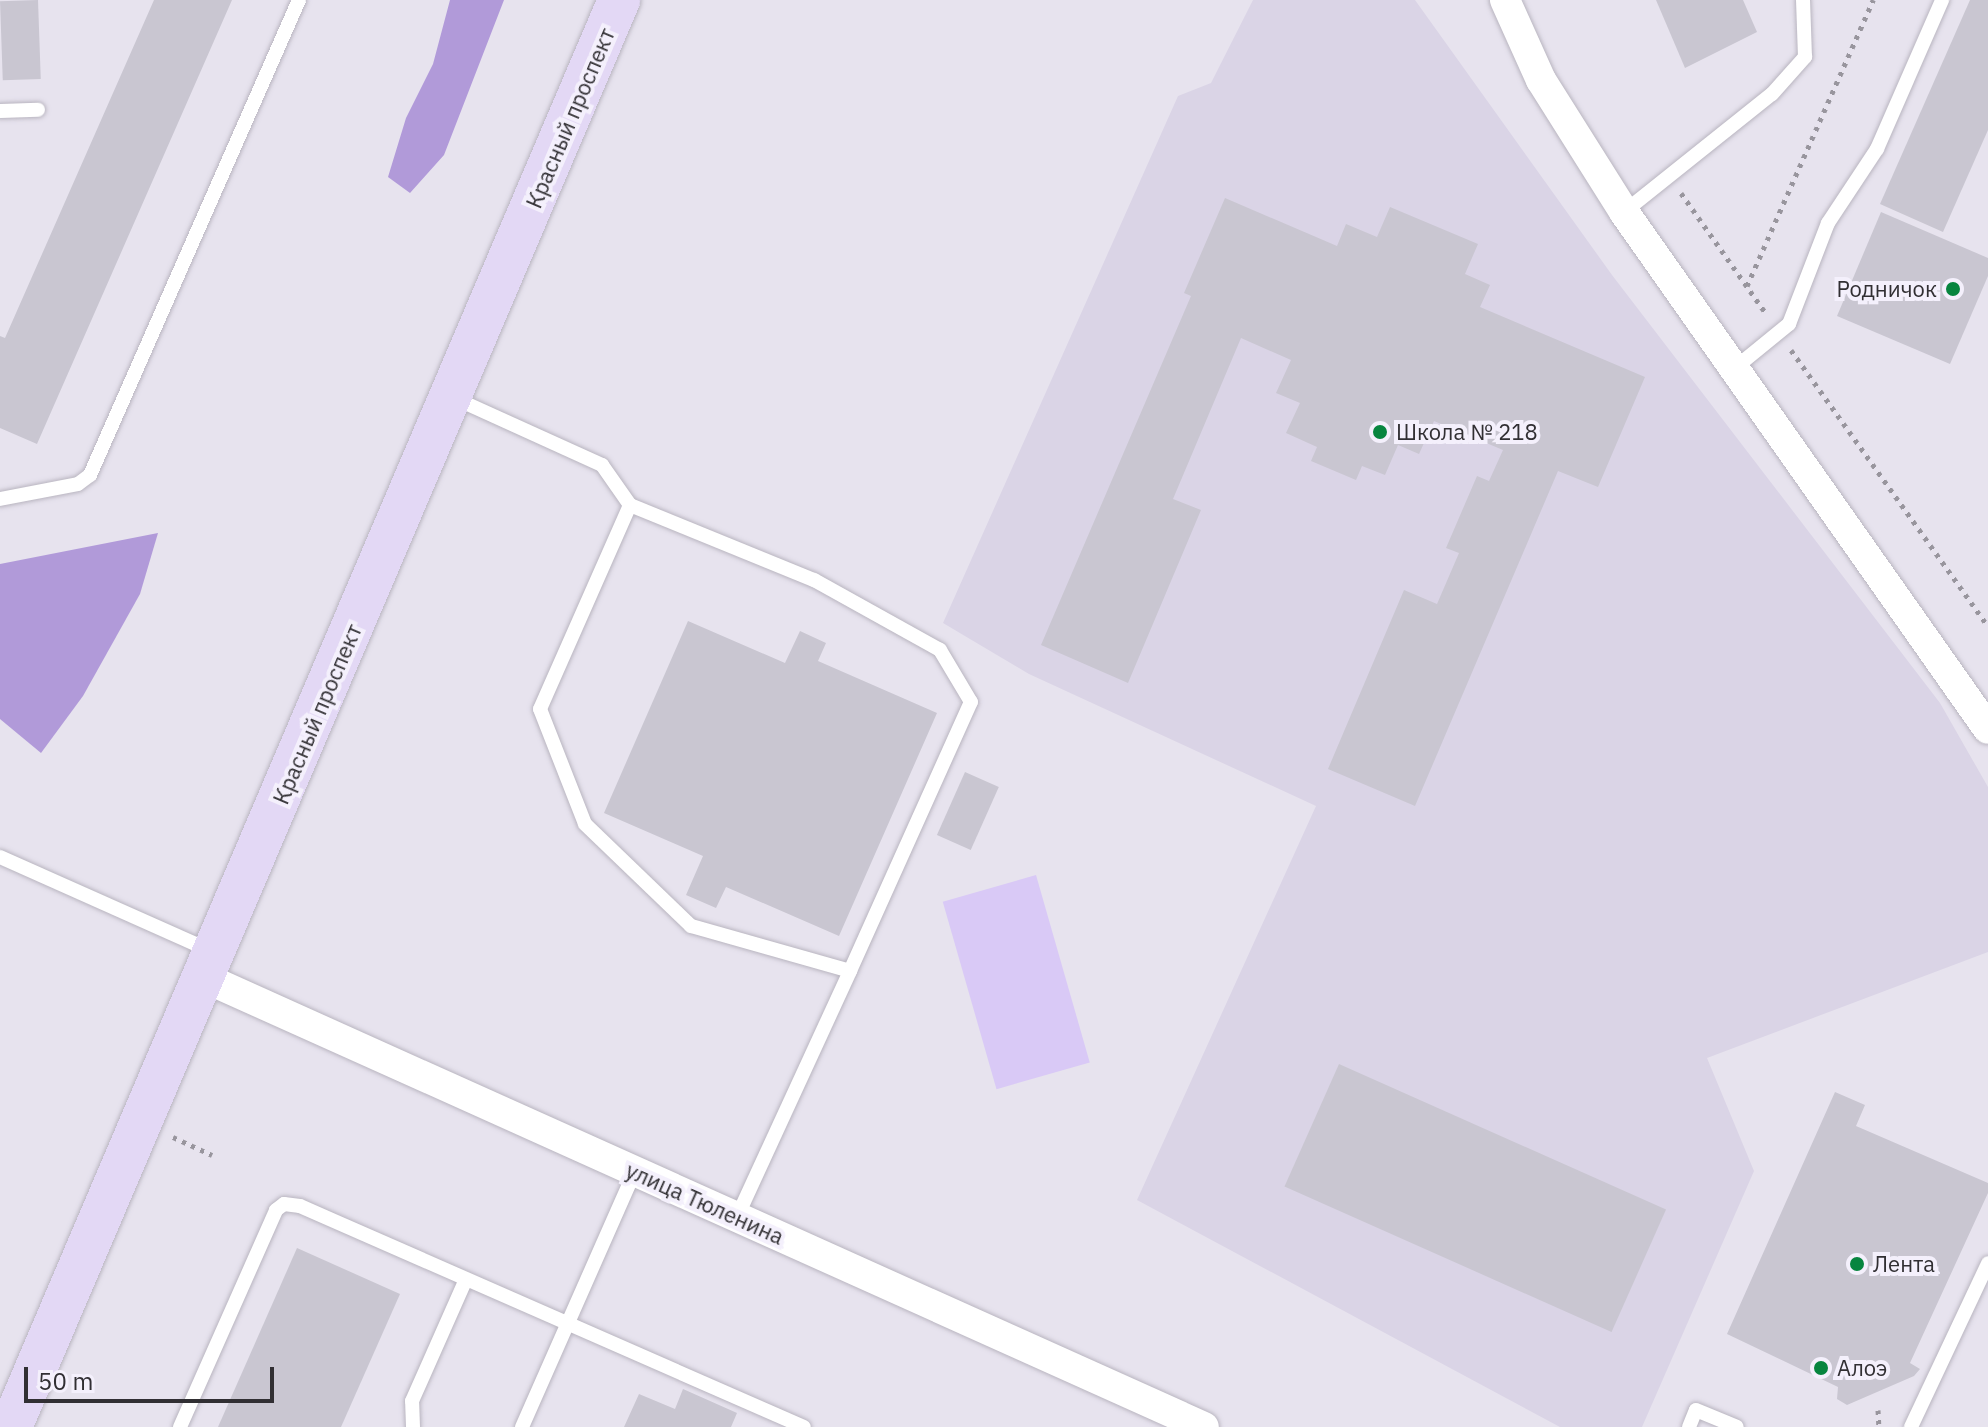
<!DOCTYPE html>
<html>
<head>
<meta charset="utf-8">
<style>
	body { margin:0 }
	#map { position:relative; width:1988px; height:1427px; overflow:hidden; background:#e7e3ee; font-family:"IBM Plex Sans",sans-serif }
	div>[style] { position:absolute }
	.built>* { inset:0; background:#dad4e6 }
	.green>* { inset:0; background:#d9c9f6; transform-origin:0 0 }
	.forest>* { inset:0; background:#b19ad9 }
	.building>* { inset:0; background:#c9c6d1; transform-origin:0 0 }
	.path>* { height:5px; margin-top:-2.5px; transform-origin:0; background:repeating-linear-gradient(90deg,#98959d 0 4px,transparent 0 10px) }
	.roads { filter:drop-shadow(0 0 2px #b9b5c0) drop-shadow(0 0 2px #b9b5c0) }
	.lane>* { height:14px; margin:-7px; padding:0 7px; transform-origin:7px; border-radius:7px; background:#fff }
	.street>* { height:30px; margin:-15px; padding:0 15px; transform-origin:15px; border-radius:15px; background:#fff }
	.secondary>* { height:42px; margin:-21px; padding:0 21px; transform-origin:21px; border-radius:21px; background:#e3d8f5 }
	.dots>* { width:22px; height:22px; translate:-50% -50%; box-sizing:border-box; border:4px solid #f4f0fc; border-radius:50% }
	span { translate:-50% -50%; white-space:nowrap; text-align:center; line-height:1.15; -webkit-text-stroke:8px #f4f0fc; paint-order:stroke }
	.street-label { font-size:22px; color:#312f33 }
	.poi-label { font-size:22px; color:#312f33 }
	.right { translate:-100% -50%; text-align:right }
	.left { translate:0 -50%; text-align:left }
	.scale { position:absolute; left:24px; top:1367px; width:250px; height:36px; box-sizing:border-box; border:4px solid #312f33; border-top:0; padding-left:10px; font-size:24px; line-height:28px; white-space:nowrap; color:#312f33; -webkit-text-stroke:6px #f4f0fc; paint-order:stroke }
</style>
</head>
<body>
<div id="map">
	<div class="built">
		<div style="clip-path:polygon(1253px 0,1415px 0,1612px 275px,1940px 703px,1988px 787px,1988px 952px,1707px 1058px,1754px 1171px,1642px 1427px,1560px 1427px,1137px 1200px,1316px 806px,1029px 674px,943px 623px,1178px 96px,1211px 83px)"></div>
	</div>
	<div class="green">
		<div style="left:1036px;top:875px;width:195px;height:97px;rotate:74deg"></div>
	</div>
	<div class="forest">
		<div style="clip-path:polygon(450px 0,504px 0,444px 155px,410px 193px,388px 177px,406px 118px,433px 64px)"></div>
		<div style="clip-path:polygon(158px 533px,140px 594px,83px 696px,41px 753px,0 719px,0 564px)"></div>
	</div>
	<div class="building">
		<div style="left:38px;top:0;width:79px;height:38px;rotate:88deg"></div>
		<div style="clip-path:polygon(154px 0,232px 0,37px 444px,0 428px,0 336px,5px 338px)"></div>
		<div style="clip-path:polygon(1656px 0,1743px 0,1757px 32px,1685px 68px)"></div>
		<div style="clip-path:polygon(1970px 0,1988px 0,1988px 130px,1943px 232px,1880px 204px)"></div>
		<div style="clip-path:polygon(1225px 198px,1337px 246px,1346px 224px,1377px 237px,1390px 207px,1478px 244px,1465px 274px,1490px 285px,1480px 307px,1645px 377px,1598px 487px,1558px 471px,1415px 806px,1328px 769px,1404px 590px,1437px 604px,1459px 553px,1446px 548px,1477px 476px,1489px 481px,1503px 450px,1434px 421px,1419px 454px,1398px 445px,1385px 475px,1362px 466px,1356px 480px,1311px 461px,1317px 447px,1286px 433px,1300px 403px,1276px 393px,1291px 360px,1241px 338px,1173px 499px,1201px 510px,1128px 683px,1041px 645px,1191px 296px,1184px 293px)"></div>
		<div style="clip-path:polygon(1881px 212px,1988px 258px,1988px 276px,1950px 364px,1837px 316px)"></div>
		<div style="clip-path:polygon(688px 621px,785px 663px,800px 631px,826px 643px,818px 661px,937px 713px,839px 936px,726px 887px,716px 908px,686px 895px,703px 856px,604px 813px)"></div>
		<div style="left:965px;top:772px;width:37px;height:69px;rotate:24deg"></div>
		<div style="left:1339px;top:1064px;width:358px;height:134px;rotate:24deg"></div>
		<div style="clip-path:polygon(1835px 1092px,1865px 1105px,1856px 1126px,1988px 1183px,1988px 1193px,1910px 1363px,1920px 1369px,1914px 1376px,1847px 1405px,1837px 1399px,1838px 1387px,1727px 1334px)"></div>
		<div style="clip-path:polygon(297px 1248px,400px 1294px,341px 1427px,218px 1427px)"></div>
		<div style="clip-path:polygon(683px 1389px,737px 1413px,731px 1427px,624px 1427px,639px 1394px,675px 1409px)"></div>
	</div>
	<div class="path">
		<div style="left:1681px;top:193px;width:149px;rotate:54.8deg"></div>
		<div style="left:1747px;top:286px;width:313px;rotate:-66.2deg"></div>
		<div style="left:1791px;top:350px;width:339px;rotate:54.5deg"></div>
		<div style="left:173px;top:1137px;width:43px;rotate:24.8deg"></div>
		<div style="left:1878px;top:1410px;width:17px;rotate:87deg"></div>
	</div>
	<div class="roads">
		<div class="lane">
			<div style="left:0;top:111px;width:38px;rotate:-2deg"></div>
			<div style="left:1624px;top:212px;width:189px;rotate:-38.6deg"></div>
			<div style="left:1772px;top:94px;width:50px;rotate:-48.3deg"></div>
			<div style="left:1805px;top:57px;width:57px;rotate:-92deg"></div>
			<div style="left:1735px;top:368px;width:70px;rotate:-39.2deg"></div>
			<div style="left:1789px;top:324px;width:108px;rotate:-68.9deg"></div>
			<div style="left:1828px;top:223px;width:89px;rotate:-56.5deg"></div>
			<div style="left:1877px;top:149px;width:163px;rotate:-66.4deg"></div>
			<div style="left:452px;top:397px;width:165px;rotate:24.4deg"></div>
			<div style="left:602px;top:465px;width:49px;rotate:55deg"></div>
			<div style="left:0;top:499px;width:79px;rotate:-10.9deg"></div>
			<div style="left:78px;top:484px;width:15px;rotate:-37deg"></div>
			<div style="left:90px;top:475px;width:519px;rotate:-66.25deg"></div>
			<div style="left:0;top:857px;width:229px;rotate:24deg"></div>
			<div style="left:737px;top:1217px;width:271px;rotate:-65.3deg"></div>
			<div style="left:850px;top:971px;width:295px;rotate:-65.8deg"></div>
			<div style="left:971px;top:702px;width:61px;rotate:-120.8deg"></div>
			<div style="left:940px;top:650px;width:144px;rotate:-150.9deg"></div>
			<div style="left:814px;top:580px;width:199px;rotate:-157.8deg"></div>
			<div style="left:630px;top:505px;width:223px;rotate:113.8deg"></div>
			<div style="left:540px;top:709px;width:123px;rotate:68.6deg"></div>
			<div style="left:585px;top:824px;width:147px;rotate:43.9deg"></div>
			<div style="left:691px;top:926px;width:165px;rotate:15.8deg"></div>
			<div style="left:180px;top:1427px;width:237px;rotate:-66.1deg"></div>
			<div style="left:276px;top:1210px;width:10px;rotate:-37deg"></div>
			<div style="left:284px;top:1204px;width:16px;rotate:7deg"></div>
			<div style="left:300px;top:1206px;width:550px;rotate:23.68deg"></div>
			<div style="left:413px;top:1427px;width:26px;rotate:-92deg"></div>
			<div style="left:412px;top:1401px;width:133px;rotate:-66.1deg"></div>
			<div style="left:522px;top:1427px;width:280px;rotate:-66.2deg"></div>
			<div style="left:1689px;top:1427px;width:18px;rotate:-68deg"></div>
			<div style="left:1696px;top:1410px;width:44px;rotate:22.5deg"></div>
			<div style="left:1911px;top:1427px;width:181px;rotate:-64.8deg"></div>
		</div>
		<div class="street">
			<div style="left:1505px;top:0;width:88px;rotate:65.8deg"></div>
			<div style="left:1541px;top:80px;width:156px;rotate:57.8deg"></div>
			<div style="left:1624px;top:212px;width:632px;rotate:54.85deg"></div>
			<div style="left:205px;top:978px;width:1095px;rotate:24.2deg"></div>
		</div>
		<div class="secondary">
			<div style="left:11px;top:1427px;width:1551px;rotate:-66.92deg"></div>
		</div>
	</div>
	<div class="dots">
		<div style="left:1953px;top:289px;background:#07853f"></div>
		<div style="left:1380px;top:432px;background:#07853f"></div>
		<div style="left:1857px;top:1264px;background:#07853f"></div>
		<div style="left:1821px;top:1368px;background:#07853f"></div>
	</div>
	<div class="street-label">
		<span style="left:570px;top:118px;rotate:-67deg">Красный проспект</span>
		<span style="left:317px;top:714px;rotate:-67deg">Красный проспект</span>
		<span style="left:705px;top:1203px;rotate:24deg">улица Тюленина</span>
	</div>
	<div class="poi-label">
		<span class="right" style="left:1937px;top:289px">Родничок</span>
		<span class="left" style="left:1396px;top:432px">Школа № 218</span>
		<span class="left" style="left:1873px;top:1264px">Лента</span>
		<span class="left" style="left:1837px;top:1368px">Алоэ</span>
	</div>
	<div class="scale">50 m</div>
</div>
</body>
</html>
